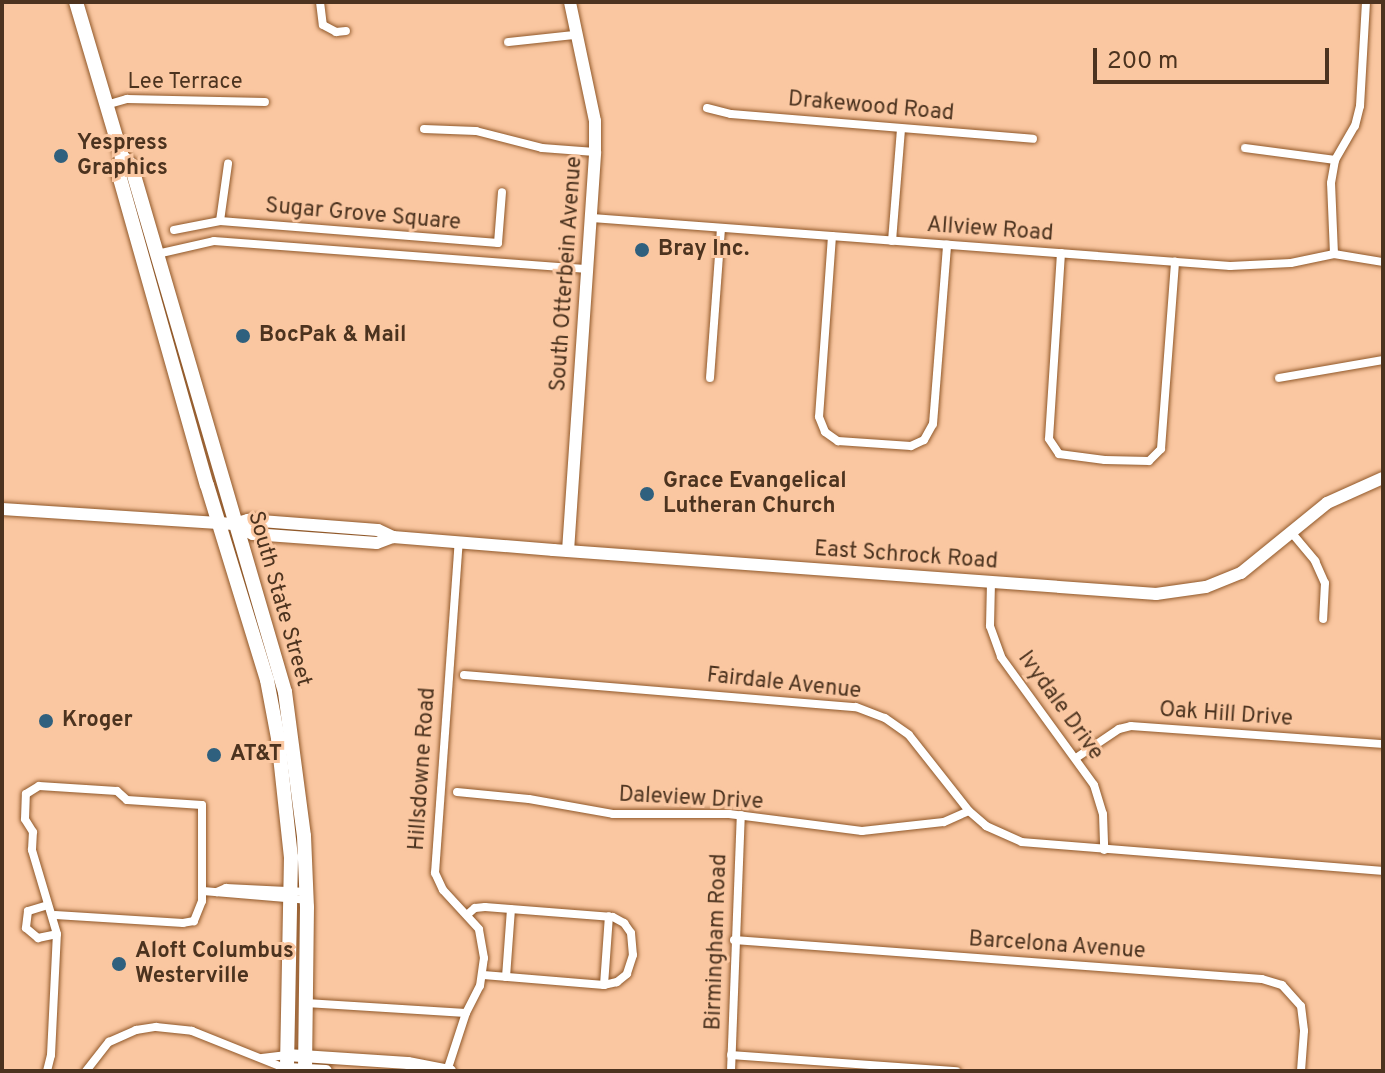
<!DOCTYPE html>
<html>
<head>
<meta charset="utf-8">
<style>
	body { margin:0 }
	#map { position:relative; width:1385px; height:1073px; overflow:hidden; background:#fac7a1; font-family:Overpass,sans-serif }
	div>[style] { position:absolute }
	.roads { filter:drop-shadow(0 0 2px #905829) drop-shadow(0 0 2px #905829) }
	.street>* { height:8px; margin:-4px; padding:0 4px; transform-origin:4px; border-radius:4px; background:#fff }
	.secondary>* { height:12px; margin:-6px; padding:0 6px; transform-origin:6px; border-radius:6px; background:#fff }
	.primary>* { height:14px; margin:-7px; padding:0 7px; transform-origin:7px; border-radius:7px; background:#fff }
	.dots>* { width:22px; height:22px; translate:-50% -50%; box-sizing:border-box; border:4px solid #fac7a1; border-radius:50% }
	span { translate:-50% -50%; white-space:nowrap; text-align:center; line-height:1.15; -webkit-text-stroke:6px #fac7a1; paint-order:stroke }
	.street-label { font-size:22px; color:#4c331f }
	.poi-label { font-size:22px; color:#4c331f; font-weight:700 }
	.left { translate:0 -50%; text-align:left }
	.frame { position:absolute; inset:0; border:4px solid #4c331f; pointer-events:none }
	.scale { position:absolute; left:1093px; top:48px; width:236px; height:36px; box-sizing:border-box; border:4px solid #4c331f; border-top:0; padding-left:10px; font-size:24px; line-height:28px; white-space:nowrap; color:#4c331f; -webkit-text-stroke:6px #fac7a1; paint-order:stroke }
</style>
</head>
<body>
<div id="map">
	<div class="roads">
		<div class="street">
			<div style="left:320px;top:2px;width:23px;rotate:83deg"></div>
			<div style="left:323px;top:25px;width:15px;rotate:28deg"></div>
			<div style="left:336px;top:32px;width:10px;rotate:-6deg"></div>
			<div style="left:508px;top:42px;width:67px;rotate:-6deg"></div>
			<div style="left:106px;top:105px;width:22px;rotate:-16deg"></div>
			<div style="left:127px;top:99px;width:138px;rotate:1.2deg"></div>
			<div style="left:707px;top:108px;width:25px;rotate:14deg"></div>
			<div style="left:731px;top:114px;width:303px;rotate:4.7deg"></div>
			<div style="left:424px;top:129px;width:52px;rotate:2.2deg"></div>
			<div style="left:476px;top:131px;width:68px;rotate:14.4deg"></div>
			<div style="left:542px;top:148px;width:53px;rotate:4.3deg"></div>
			<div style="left:1245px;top:148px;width:91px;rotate:7.6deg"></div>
			<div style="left:592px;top:218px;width:640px;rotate:4.3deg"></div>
			<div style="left:1230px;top:266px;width:61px;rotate:-2.8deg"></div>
			<div style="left:1291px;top:263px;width:44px;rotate:-11.8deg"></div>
			<div style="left:1334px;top:254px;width:50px;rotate:9.3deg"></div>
			<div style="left:220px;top:221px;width:58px;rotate:-82deg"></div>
			<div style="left:174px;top:230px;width:47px;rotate:-11.1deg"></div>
			<div style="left:220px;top:221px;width:279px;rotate:4.5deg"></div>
			<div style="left:498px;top:243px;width:51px;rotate:-85.5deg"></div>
			<div style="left:832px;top:236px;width:181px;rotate:94.1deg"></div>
			<div style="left:819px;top:417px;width:16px;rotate:68deg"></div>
			<div style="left:825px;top:432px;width:16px;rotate:35deg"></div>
			<div style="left:838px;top:441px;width:73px;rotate:3.9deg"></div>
			<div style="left:911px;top:446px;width:14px;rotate:-25deg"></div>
			<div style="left:924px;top:440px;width:18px;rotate:-61deg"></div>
			<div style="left:933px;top:424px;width:180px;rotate:-85.5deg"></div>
			<div style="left:892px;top:241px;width:112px;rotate:-85.4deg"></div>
			<div style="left:1061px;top:253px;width:186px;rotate:93.7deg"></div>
			<div style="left:1049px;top:439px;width:18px;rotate:56deg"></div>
			<div style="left:1059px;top:454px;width:46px;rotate:7.4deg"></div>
			<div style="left:1105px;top:460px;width:44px;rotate:1.3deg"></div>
			<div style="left:1149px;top:461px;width:17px;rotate:-45deg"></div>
			<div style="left:1161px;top:449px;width:188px;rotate:-85.7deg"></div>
			<div style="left:157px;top:254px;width:58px;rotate:-12.8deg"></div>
			<div style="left:214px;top:241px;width:375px;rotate:4.3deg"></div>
			<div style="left:1334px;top:254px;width:71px;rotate:-92.4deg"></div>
			<div style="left:1331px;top:183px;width:23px;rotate:-80deg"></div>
			<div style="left:1335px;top:160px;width:39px;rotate:-60deg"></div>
			<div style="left:1355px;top:126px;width:21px;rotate:-76deg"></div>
			<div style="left:1360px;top:106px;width:104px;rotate:-86.7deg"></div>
			<div style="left:710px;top:378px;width:150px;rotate:-85.8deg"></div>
			<div style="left:1279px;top:378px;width:106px;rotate:-9.8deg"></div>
			<div style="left:1291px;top:532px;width:38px;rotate:50deg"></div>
			<div style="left:1315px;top:561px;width:24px;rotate:66deg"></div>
			<div style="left:1325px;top:583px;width:36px;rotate:93deg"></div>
			<div style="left:991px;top:582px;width:44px;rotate:91.3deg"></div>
			<div style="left:990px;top:626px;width:33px;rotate:70deg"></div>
			<div style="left:1001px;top:657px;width:158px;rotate:54deg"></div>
			<div style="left:1094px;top:785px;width:30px;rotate:73deg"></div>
			<div style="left:1103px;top:814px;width:36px;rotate:88deg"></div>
			<div style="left:464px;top:675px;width:393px;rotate:4.7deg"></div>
			<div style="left:856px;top:707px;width:31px;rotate:21deg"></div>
			<div style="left:885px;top:718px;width:29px;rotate:35deg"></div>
			<div style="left:909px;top:735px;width:97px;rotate:51.7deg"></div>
			<div style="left:969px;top:811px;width:23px;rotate:41deg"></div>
			<div style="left:986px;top:826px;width:39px;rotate:24deg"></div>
			<div style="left:1022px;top:842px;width:362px;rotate:4.6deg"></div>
			<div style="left:1076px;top:758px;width:52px;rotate:-34deg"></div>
			<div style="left:1119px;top:729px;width:12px;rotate:-14deg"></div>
			<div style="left:1131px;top:726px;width:253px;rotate:4.1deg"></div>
			<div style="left:457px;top:792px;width:72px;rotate:5.6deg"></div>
			<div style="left:529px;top:799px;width:85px;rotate:10.1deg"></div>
			<div style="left:613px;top:814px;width:116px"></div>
			<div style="left:729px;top:814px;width:134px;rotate:7.3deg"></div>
			<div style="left:862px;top:831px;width:82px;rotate:-6.3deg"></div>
			<div style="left:944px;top:822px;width:27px;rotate:-24deg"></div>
			<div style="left:203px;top:891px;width:104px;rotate:4.9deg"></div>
			<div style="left:217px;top:892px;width:10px;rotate:-24deg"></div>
			<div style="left:226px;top:888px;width:81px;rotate:2.8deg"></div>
			<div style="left:48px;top:905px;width:21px;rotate:163deg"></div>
			<div style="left:28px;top:911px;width:17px;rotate:97deg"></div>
			<div style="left:26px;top:928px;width:16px;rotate:40deg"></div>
			<div style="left:38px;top:938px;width:19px;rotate:-12deg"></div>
			<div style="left:468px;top:914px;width:9px;rotate:-41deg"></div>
			<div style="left:475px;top:908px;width:10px;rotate:-6deg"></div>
			<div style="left:485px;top:907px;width:128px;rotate:4.5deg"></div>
			<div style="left:613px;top:917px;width:13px;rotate:29deg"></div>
			<div style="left:624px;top:923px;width:12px;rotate:55deg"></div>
			<div style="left:631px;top:933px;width:22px;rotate:85deg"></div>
			<div style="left:633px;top:955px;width:20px;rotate:108deg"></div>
			<div style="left:627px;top:974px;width:13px;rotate:141deg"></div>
			<div style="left:617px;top:982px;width:13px;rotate:167deg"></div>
			<div style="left:604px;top:985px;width:121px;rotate:-175.3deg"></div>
			<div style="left:734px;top:940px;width:529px;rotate:4.22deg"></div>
			<div style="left:1262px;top:979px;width:21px;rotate:17deg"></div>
			<div style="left:1282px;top:985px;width:28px;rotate:48deg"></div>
			<div style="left:1301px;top:1006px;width:25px;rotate:83deg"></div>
			<div style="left:1304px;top:1031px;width:40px;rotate:94.3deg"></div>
			<div style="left:506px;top:977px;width:68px;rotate:-85.8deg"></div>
			<div style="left:604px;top:985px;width:69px;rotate:-85.9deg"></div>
			<div style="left:306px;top:1003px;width:160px;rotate:3.6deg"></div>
			<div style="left:731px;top:1055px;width:226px;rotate:4.1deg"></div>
			<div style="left:262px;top:1058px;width:25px;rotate:-7deg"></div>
			<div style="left:47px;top:1071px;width:16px;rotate:-76deg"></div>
			<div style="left:51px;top:1055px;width:121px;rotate:-87.2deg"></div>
			<div style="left:57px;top:934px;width:88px;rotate:-106.6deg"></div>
			<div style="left:32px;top:850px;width:18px;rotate:-87deg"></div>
			<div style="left:33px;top:832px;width:15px;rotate:-122deg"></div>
			<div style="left:25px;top:819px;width:25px;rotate:-88deg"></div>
			<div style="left:26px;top:794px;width:15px;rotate:-32deg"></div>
			<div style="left:39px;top:786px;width:78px;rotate:3.7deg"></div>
			<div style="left:117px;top:791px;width:13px;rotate:42deg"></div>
			<div style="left:127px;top:800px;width:75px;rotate:3.8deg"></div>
			<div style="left:202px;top:805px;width:96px;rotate:90deg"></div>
			<div style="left:202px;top:901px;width:22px;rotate:112deg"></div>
			<div style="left:194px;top:921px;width:11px;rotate:170deg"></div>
			<div style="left:183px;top:923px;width:128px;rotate:-176.4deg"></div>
			<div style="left:86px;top:1071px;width:37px;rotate:-52deg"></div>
			<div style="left:109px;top:1042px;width:30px;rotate:-24deg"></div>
			<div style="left:136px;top:1030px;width:20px;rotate:-9deg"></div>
			<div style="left:156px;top:1027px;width:36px;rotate:6deg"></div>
			<div style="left:192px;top:1031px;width:102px;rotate:21.8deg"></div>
			<div style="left:447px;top:1071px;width:61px;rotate:-71.9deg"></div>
			<div style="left:466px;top:1013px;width:30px;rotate:-63deg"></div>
			<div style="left:480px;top:986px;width:28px;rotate:-82deg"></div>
			<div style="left:484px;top:958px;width:29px;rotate:-100deg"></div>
			<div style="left:479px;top:929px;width:53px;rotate:-132.7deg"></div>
			<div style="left:443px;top:890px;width:19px;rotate:-115deg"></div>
			<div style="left:435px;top:873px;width:332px;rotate:-85.9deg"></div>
			<div style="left:731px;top:1071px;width:256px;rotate:-87.8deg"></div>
		</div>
		<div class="secondary">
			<div style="left:2px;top:509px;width:232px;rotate:3.7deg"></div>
			<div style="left:234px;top:524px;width:15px;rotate:-16deg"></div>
			<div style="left:248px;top:520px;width:130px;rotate:4.4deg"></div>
			<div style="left:378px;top:530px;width:17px;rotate:25deg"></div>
			<div style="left:393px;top:537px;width:161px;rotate:4.6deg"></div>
			<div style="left:553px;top:550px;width:605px;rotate:4.17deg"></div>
			<div style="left:1156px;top:594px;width:50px;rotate:-8deg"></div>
			<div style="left:1206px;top:587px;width:38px;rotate:-22deg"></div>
			<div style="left:1241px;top:573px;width:111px;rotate:-39.1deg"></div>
			<div style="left:1327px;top:503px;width:61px;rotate:-24.1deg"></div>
			<div style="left:234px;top:524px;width:21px;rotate:28deg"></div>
			<div style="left:253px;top:534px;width:124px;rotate:4.2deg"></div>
			<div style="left:377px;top:543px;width:17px;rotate:-21deg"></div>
			<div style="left:568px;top:551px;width:400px;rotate:-86.1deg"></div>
			<div style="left:595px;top:152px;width:31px;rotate:-90deg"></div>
			<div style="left:595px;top:121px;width:122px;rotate:-101.9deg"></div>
			<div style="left:287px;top:1055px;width:121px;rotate:3.8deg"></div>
			<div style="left:408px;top:1063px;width:43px;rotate:10.8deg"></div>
			<div style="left:287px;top:1069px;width:39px;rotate:3deg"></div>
		</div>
		<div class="primary">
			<div style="left:76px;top:2px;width:162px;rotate:73.5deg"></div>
			<div style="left:122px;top:157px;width:12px;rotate:42deg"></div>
			<div style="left:131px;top:165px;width:549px;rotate:73.71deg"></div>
			<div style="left:285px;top:692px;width:145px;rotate:82.5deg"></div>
			<div style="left:304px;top:836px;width:71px;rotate:87.6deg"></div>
			<div style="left:307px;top:907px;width:164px;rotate:90.7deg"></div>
			<div style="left:122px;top:157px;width:18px;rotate:99deg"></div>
			<div style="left:119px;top:175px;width:322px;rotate:74.2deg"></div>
			<div style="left:207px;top:485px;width:204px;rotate:72.9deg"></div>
			<div style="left:267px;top:680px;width:59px;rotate:79.3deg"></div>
			<div style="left:278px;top:738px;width:120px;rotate:83.8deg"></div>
			<div style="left:291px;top:857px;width:214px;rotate:91.1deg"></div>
		</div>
	</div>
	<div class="dots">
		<div style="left:61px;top:156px;background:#2f607e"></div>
		<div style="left:642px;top:250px;background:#2f607e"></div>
		<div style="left:243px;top:336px;background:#2f607e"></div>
		<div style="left:647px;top:494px;background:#2f607e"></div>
		<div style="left:46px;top:721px;background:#2f607e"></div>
		<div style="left:214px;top:755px;background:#2f607e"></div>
		<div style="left:119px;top:964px;background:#2f607e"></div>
	</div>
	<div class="street-label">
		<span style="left:185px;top:83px">Lee Terrace</span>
		<span style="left:871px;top:107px;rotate:5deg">Drakewood Road</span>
		<span style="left:363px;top:215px;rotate:5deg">Sugar Grove Square</span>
		<span style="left:990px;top:230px;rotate:4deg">Allview Road</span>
		<span style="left:567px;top:274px;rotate:-86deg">South Otterbein Avenue</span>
		<span style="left:906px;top:556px;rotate:4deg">East Schrock Road</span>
		<span style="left:279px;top:599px;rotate:74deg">South State Street</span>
		<span style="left:784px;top:684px;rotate:6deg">Fairdale Avenue</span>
		<span style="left:1060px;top:706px;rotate:54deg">Ivydale Drive</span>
		<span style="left:1226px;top:715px;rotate:4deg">Oak Hill Drive</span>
		<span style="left:423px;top:769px;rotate:-86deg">Hillsdowne Road</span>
		<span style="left:691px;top:799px;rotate:3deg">Daleview Drive</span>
		<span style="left:717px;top:942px;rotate:-88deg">Birmingham Road</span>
		<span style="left:1057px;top:946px;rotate:4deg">Barcelona Avenue</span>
	</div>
	<div class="poi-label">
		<span class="left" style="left:77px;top:156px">Yespress<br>Graphics</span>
		<span class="left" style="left:658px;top:250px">Bray Inc.</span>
		<span class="left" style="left:259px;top:336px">BocPak &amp; Mail</span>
		<span class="left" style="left:663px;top:494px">Grace Evangelical<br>Lutheran Church</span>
		<span class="left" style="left:62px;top:721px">Kroger</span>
		<span class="left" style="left:230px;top:755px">AT&amp;T</span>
		<span class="left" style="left:135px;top:964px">Aloft Columbus<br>Westerville</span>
	</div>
	<div class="frame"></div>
	<div class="scale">200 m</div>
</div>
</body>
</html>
